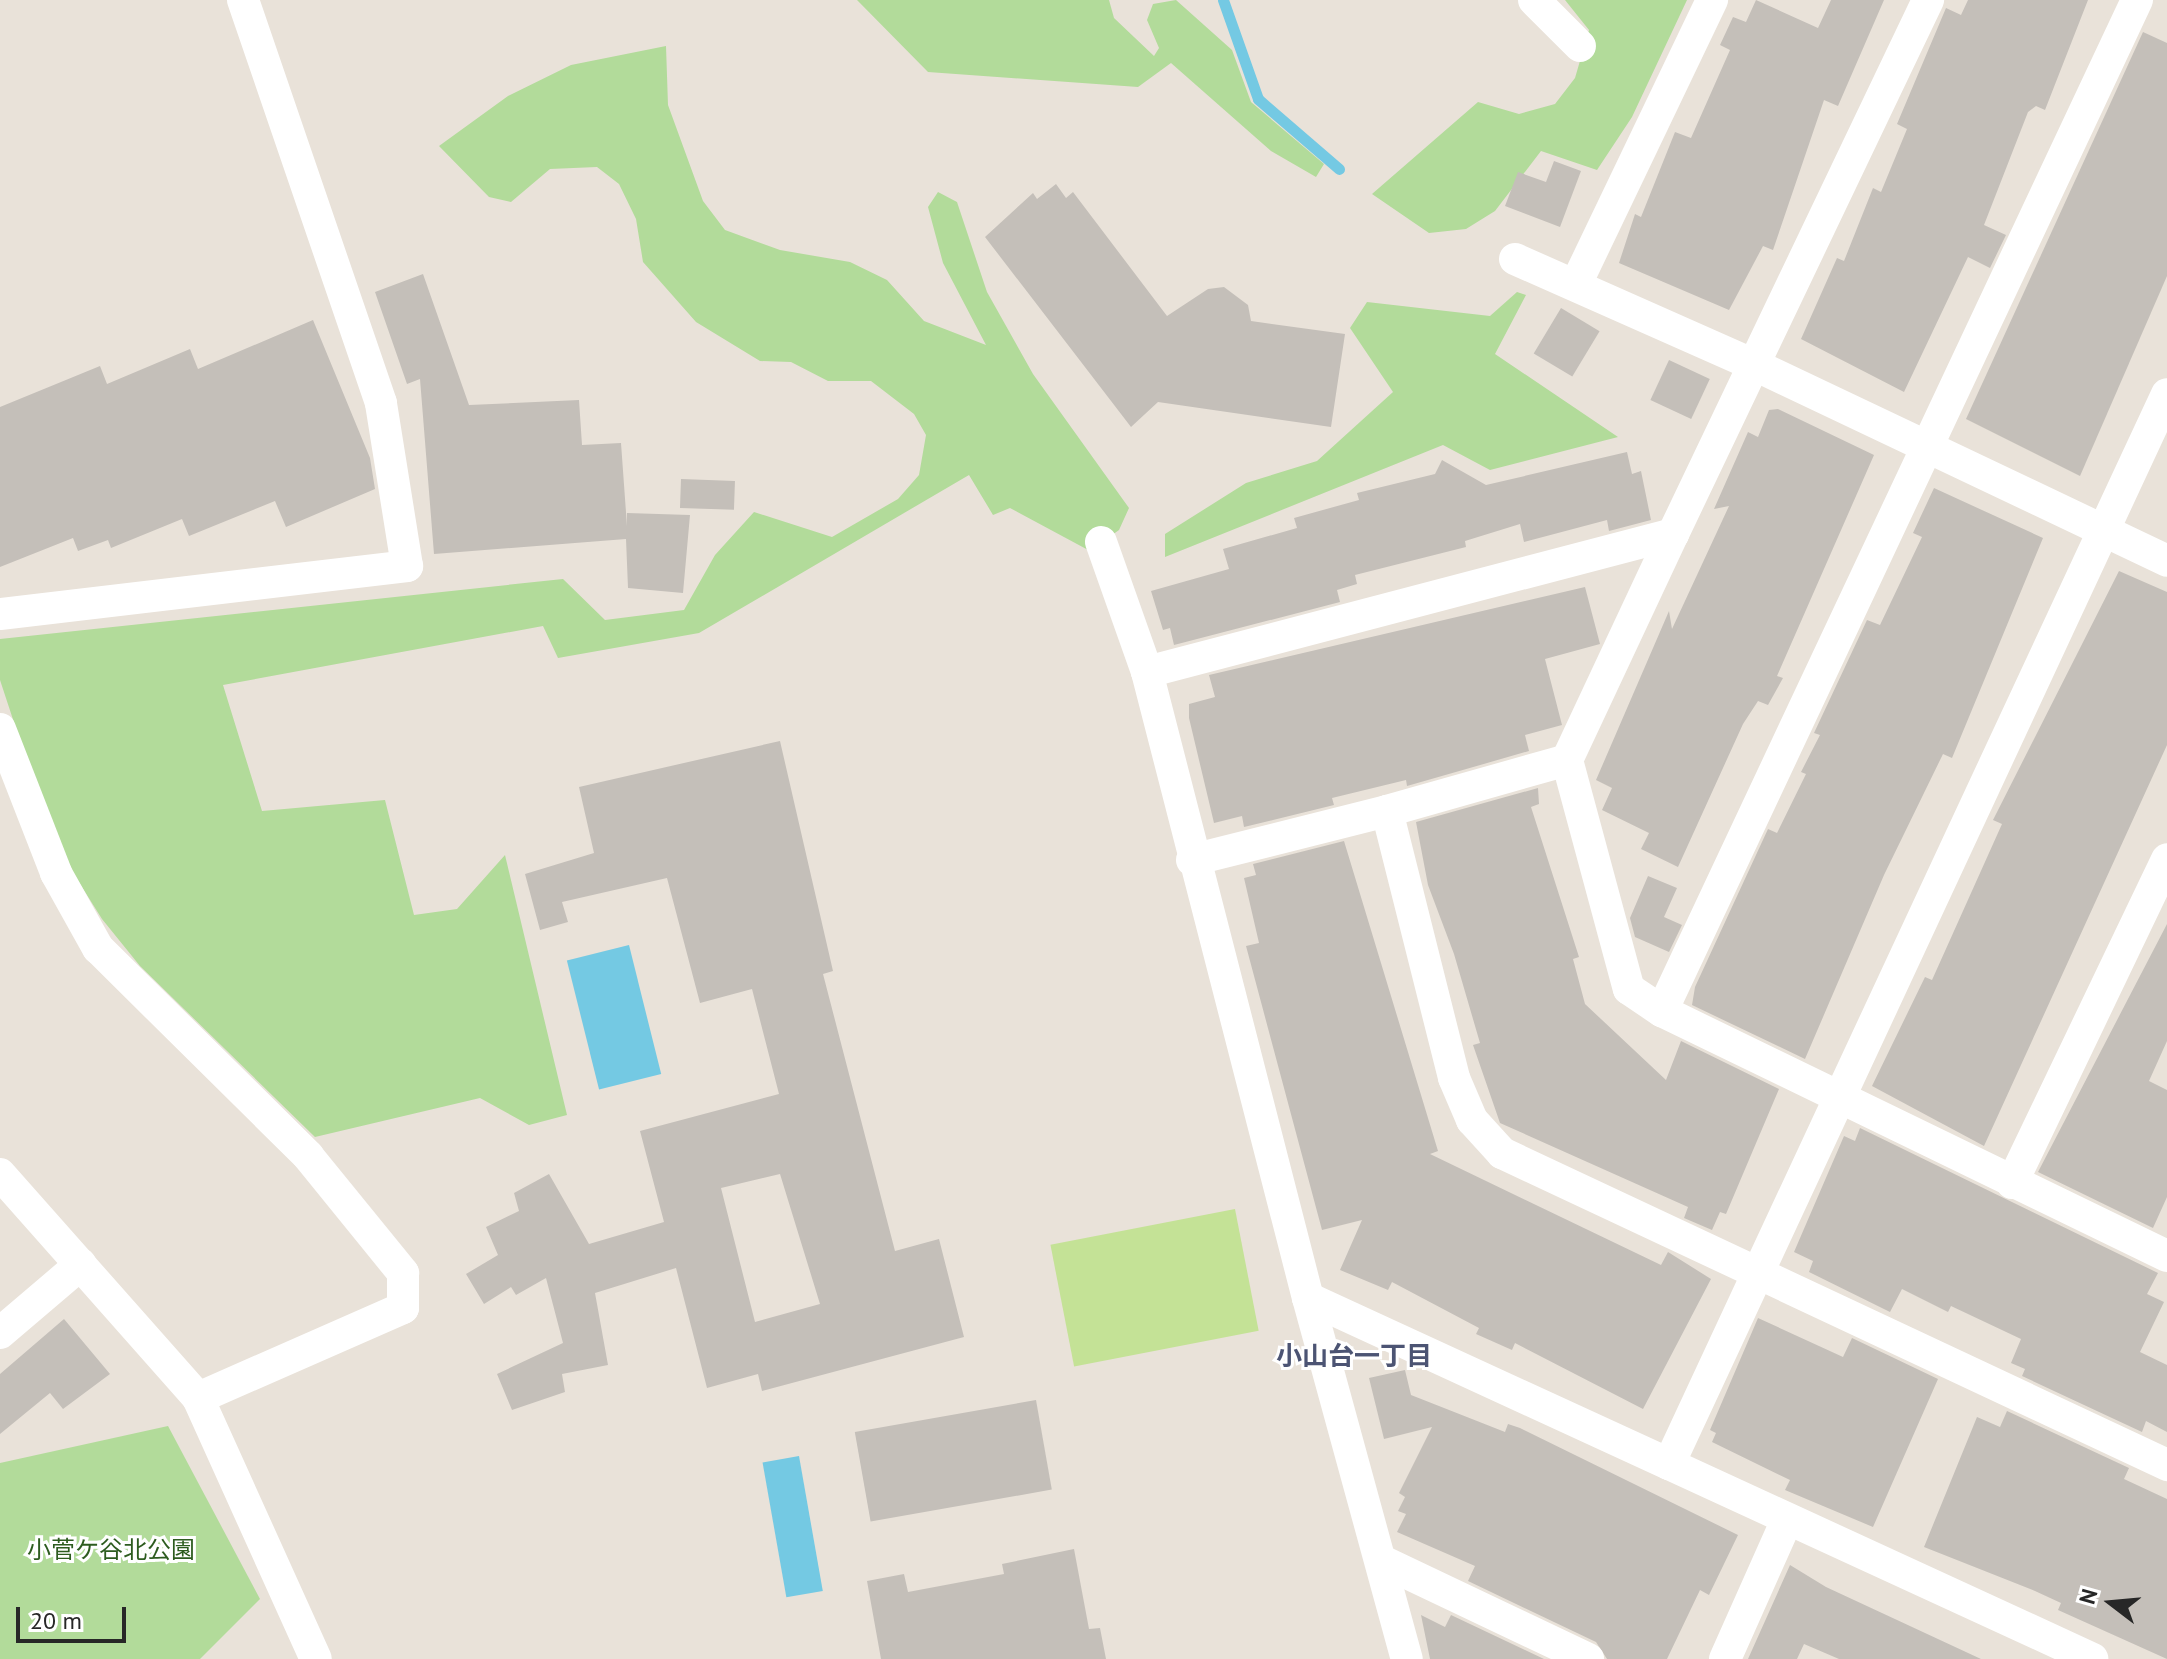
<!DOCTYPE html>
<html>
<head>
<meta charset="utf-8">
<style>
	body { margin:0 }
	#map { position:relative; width:2167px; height:1659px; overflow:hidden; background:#e9e2d9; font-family:"PT Sans","Noto Sans JP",sans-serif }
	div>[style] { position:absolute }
	.green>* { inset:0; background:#b2db9a }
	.pitch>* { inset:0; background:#c4e296; transform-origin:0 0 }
	.water>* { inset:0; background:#74c9e3; transform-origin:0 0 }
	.stream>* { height:11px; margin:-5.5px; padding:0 5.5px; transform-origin:5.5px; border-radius:5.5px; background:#74c9e3 }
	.building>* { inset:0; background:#c4bfb9; transform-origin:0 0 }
	.street>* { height:32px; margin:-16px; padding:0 16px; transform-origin:16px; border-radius:16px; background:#fff }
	span { translate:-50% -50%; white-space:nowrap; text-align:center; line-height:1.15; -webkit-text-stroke:6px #fff; paint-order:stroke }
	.park-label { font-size:24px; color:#2d5c1f }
	.neighbourhood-label { font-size:26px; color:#4c5473; font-weight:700 }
	.north { position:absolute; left:2071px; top:1563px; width:80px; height:80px; -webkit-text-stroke:6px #fff; paint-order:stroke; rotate:286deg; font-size:22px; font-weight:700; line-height:32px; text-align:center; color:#272727 }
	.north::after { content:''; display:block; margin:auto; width:28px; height:36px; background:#272727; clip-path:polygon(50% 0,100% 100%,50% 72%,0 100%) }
	.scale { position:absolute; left:16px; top:1607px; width:110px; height:36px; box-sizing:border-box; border:4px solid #272727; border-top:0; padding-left:10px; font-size:24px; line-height:28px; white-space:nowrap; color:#272727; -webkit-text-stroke:6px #fff; paint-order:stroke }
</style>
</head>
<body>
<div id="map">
	<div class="green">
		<div style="clip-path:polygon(857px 0,1109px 0,1114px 18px,1154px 56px,1159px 48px,1147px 20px,1153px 4px,1176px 0,1232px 50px,1251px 102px,1324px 164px,1316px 177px,1271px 151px,1171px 63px,1138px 87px,928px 72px)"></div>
		<div style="clip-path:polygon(1565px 0,1687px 0,1632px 117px,1597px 170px,1541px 151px,1495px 211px,1466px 229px,1429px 233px,1372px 194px,1478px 102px,1519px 114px,1555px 104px,1575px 78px,1589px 30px)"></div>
		<div style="clip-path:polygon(666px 46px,668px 105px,703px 201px,725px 230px,780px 250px,850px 262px,887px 280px,924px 321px,986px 345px,943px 263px,928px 207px,938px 192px,957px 202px,987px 292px,1033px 374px,1129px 508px,1119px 530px,1090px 551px,1010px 508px,993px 515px,969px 475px,699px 633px,558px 658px,543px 626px,223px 685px,262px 811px,385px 800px,414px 915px,457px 909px,505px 855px,567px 1115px,529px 1125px,480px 1098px,315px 1137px,140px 966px,102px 919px,70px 868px,27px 762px,0 680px,0 639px,563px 579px,605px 620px,684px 610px,715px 555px,754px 512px,832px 537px,898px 499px,919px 475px,926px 435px,914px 414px,871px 381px,828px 381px,791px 362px,760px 361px,696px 322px,643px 262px,636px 219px,619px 184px,597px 167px,550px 169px,511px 202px,489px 197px,439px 146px,508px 96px,571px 65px)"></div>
		<div style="clip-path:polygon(1517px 292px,1526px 295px,1495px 354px,1618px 437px,1490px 470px,1443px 445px,1165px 557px,1165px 534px,1246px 483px,1317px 461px,1393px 392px,1350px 328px,1367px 302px,1490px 316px)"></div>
		<div style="clip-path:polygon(168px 1426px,260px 1599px,200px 1659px,0 1659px,0 1463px)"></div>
	</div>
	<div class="pitch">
		<div style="left:1235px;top:1209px;width:124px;height:188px;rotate:79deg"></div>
	</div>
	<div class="water">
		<div style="left:629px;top:945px;width:133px;height:64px;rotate:76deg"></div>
		<div style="left:799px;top:1456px;width:137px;height:37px;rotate:80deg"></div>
	</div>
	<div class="stream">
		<div style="left:1223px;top:0;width:105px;rotate:70.5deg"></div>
		<div style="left:1258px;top:99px;width:107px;rotate:40.8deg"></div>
	</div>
	<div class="building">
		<div style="clip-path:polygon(1756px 0,1818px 28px,1831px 0,1884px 0,1838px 106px,1824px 100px,1773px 250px,1763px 246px,1729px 310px,1619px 263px,1635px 214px,1641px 217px,1675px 132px,1691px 138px,1730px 50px,1720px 45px,1733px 17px,1746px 22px)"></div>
		<div style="clip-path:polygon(1968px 0,2088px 0,2045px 110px,2036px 106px,2028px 112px,1984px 225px,2006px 235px,1990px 268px,1968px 257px,1904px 392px,1801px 339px,1837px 258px,1844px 261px,1873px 188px,1881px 192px,1907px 129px,1897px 124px,1946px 8px,1961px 15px)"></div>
		<div style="clip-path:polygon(2143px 32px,2167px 43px,2167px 276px,2080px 476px,1966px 419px)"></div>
		<div style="clip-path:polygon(1554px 161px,1581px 171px,1560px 227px,1505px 206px,1518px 172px,1546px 182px)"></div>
		<div style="clip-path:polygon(1056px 184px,1066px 198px,1073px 192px,1167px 316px,1208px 289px,1224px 287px,1248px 305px,1251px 321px,1345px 334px,1331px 427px,1158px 402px,1131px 427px,985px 237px,1033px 193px,1037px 199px)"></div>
		<div style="clip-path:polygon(423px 274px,469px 405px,579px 400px,582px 445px,621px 443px,627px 526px,627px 513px,690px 515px,683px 593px,628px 588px,626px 539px,434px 554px,420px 379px,407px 384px,375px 292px)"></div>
		<div style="left:1561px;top:308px;width:45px;height:53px;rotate:31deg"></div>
		<div style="clip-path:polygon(313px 320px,370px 458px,375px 489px,286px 527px,275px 501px,189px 536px,182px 519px,111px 548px,108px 540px,78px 551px,73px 538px,0 567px,0 407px,100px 366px,107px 384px,190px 349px,198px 369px)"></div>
		<div style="left:1669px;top:360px;width:45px;height:44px;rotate:25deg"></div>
		<div style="clip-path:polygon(1778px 409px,1874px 455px,1777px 676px,1783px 678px,1768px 705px,1758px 701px,1743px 724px,1678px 867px,1641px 849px,1649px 833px,1602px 810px,1612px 788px,1596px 780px,1669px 611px,1672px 629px,1729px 506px,1714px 509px,1748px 432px,1758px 437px,1769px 410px)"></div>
		<div style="clip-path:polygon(1627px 452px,1632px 474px,1641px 471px,1651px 520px,1609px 531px,1607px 520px,1524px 542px,1520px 524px,1465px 541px,1466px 547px,1355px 575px,1357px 584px,1337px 590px,1340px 602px,1174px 645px,1170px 628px,1163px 630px,1151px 591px,1229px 569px,1223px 549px,1297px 528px,1294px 518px,1359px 500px,1357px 493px,1435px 474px,1442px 460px,1486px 485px)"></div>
		<div style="left:681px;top:479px;width:54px;height:29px;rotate:2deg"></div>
		<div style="clip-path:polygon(1934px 488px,2043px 538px,1952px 758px,1943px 754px,1884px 875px,1805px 1059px,1692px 1005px,1695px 987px,1768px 829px,1777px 833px,1806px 774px,1801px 772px,1820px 735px,1814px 733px,1867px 620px,1880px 625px,1922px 537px,1913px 533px)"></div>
		<div style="clip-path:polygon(2119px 571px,2167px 592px,2167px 745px,1984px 1146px,1872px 1086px,1925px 977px,1932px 980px,2002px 824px,1993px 820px)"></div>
		<div style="clip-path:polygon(1585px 587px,1600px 644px,1545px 659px,1562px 725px,1525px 735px,1529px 751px,1407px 786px,1406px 780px,1332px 798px,1334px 805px,1244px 827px,1242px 816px,1214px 823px,1189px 718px,1189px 704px,1215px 697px,1209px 675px)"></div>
		<div style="clip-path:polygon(evenodd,780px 741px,833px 971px,823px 974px,895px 1251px,939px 1239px,964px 1337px,762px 1391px,758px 1374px,707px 1388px,676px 1268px,595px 1293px,608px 1365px,562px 1374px,565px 1392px,512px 1410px,497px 1374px,563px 1343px,546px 1278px,516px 1295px,511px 1287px,484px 1304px,466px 1274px,498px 1255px,486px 1227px,519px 1211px,514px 1193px,549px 1174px,589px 1244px,664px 1222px,640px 1131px,779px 1094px,752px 989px,700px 1003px,667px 878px,562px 902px,568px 922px,540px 930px,525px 874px,594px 853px,579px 787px,780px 741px,780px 1174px,820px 1304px,755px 1322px,721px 1188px,780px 1174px)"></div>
		<div style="clip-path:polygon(1538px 788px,1539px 804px,1531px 807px,1579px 957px,1573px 959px,1585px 1004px,1666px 1080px,1681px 1041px,1779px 1089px,1726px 1214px,1720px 1212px,1712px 1230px,1684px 1218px,1688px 1207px,1500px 1123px,1473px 1045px,1480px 1043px,1454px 954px,1428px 885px,1416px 822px)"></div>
		<div style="clip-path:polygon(1344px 841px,1438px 1151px,1430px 1154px,1661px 1265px,1668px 1252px,1711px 1279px,1643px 1409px,1515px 1343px,1512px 1350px,1476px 1334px,1479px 1328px,1392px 1282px,1388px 1290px,1340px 1270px,1362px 1220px,1322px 1230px,1246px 946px,1259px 943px,1244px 878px,1256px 875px,1253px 864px)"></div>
		<div style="clip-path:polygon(1648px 876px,1677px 888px,1664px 917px,1682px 925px,1669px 952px,1635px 937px,1630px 918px)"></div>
		<div style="clip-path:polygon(2167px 924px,2167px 1041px,2149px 1081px,2167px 1090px,2167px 1197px,2153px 1228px,2038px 1172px)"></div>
		<div style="clip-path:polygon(1860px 1128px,2158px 1273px,2147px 1294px,2164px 1302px,2140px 1352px,2167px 1365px,2167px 1432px,2146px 1421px,2142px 1432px,2022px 1376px,2025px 1369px,2011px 1363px,2021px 1339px,1951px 1306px,1948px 1312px,1902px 1289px,1890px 1312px,1809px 1272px,1813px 1261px,1794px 1252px,1844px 1136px,1855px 1141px)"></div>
		<div style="clip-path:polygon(1758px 1318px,1843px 1357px,1852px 1338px,1938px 1379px,1873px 1527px,1785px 1490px,1790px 1480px,1712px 1442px,1716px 1433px,1710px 1430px)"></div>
		<div style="clip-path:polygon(64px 1319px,110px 1374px,63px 1409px,50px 1393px,0 1434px,0 1374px)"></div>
		<div style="clip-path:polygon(1405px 1370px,1411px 1395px,1505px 1432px,1508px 1424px,1520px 1428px,1738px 1535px,1709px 1595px,1700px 1590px,1667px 1659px,1607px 1659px,1596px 1642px,1468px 1581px,1475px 1566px,1397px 1532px,1406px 1514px,1398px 1511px,1405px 1497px,1399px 1493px,1432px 1427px,1384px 1439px,1369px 1378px)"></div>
		<div style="left:1036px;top:1400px;width:91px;height:184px;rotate:80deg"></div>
		<div style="clip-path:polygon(2007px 1411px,2129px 1468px,2124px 1479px,2167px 1499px,2167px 1659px,2058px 1610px,2061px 1603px,2035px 1591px,1924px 1547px,1977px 1417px,2000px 1427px)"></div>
		<div style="clip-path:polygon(1074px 1549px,1089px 1629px,1100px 1628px,1106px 1659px,881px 1659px,867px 1581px,904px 1574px,908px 1592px,1004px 1574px,1002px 1564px)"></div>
		<div style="clip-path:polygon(1790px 1565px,1826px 1587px,1981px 1659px,1839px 1659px,1804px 1644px,1797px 1659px,1748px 1659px)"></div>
		<div style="clip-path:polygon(1421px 1615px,1445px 1627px,1451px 1615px,1544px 1659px,1430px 1659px)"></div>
	</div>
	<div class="street">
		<div style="left:1534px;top:0;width:65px;rotate:45deg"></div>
		<div style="left:2137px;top:0;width:1117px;rotate:115.17deg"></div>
		<div style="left:1662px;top:1011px;width:561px;rotate:25.88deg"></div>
		<div style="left:1515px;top:259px;width:265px;rotate:23.9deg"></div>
		<div style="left:1757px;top:366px;width:454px;rotate:25.4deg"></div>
		<div style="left:1576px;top:284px;width:315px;rotate:-64.4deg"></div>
		<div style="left:1101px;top:542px;width:138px;rotate:70.5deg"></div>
		<div style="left:1147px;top:672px;width:646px;rotate:75.58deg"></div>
		<div style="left:1308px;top:1298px;width:397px;rotate:24.7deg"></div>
		<div style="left:1669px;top:1464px;width:1180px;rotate:-65.04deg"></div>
		<div style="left:0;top:614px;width:410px;rotate:-6.7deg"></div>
		<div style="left:407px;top:566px;width:165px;rotate:-99.1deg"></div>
		<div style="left:381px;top:403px;width:426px;rotate:-108.9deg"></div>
		<div style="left:1147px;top:672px;width:544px;rotate:-14.7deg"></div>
		<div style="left:1673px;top:534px;width:592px;rotate:-64.47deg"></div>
		<div style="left:0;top:729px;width:155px;rotate:68.7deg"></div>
		<div style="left:56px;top:873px;width:86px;rotate:60.8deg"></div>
		<div style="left:98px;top:948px;width:296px;rotate:44.7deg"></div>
		<div style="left:308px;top:1156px;width:151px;rotate:50.9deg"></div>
		<div style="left:403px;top:1273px;width:35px;rotate:90deg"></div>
		<div style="left:403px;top:1308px;width:224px;rotate:156.3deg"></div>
		<div style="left:1567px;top:760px;width:237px;rotate:74.9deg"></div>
		<div style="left:1629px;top:989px;width:40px;rotate:34deg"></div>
		<div style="left:1387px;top:811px;width:187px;rotate:-15.8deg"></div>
		<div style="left:1567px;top:760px;width:250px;rotate:-64.9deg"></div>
		<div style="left:1192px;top:860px;width:201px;rotate:-14.1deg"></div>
		<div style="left:1387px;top:811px;width:275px;rotate:75.9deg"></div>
		<div style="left:1454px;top:1078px;width:46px;rotate:66.8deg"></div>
		<div style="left:1472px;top:1120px;width:45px;rotate:47.7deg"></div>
		<div style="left:1502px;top:1153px;width:735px;rotate:25.13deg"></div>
		<div style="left:0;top:1174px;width:299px;rotate:48.5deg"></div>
		<div style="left:198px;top:1398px;width:286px;rotate:65.7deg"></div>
		<div style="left:2012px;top:1183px;width:359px;rotate:-64.4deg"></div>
		<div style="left:1308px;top:1298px;width:374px;rotate:74.7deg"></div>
		<div style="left:0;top:1333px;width:106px;rotate:-40.4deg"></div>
		<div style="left:1669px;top:1464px;width:466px;rotate:24.7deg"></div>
		<div style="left:1384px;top:1562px;width:226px;rotate:25.4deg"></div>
		<div style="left:1725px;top:1659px;width:152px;rotate:-66deg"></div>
	</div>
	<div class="park-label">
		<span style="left:111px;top:1550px">小菅ケ谷北公園</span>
	</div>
	<div class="neighbourhood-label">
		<span style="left:1354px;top:1356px">小山台一丁目</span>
	</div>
	<div class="north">N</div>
	<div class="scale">20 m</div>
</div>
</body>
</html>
